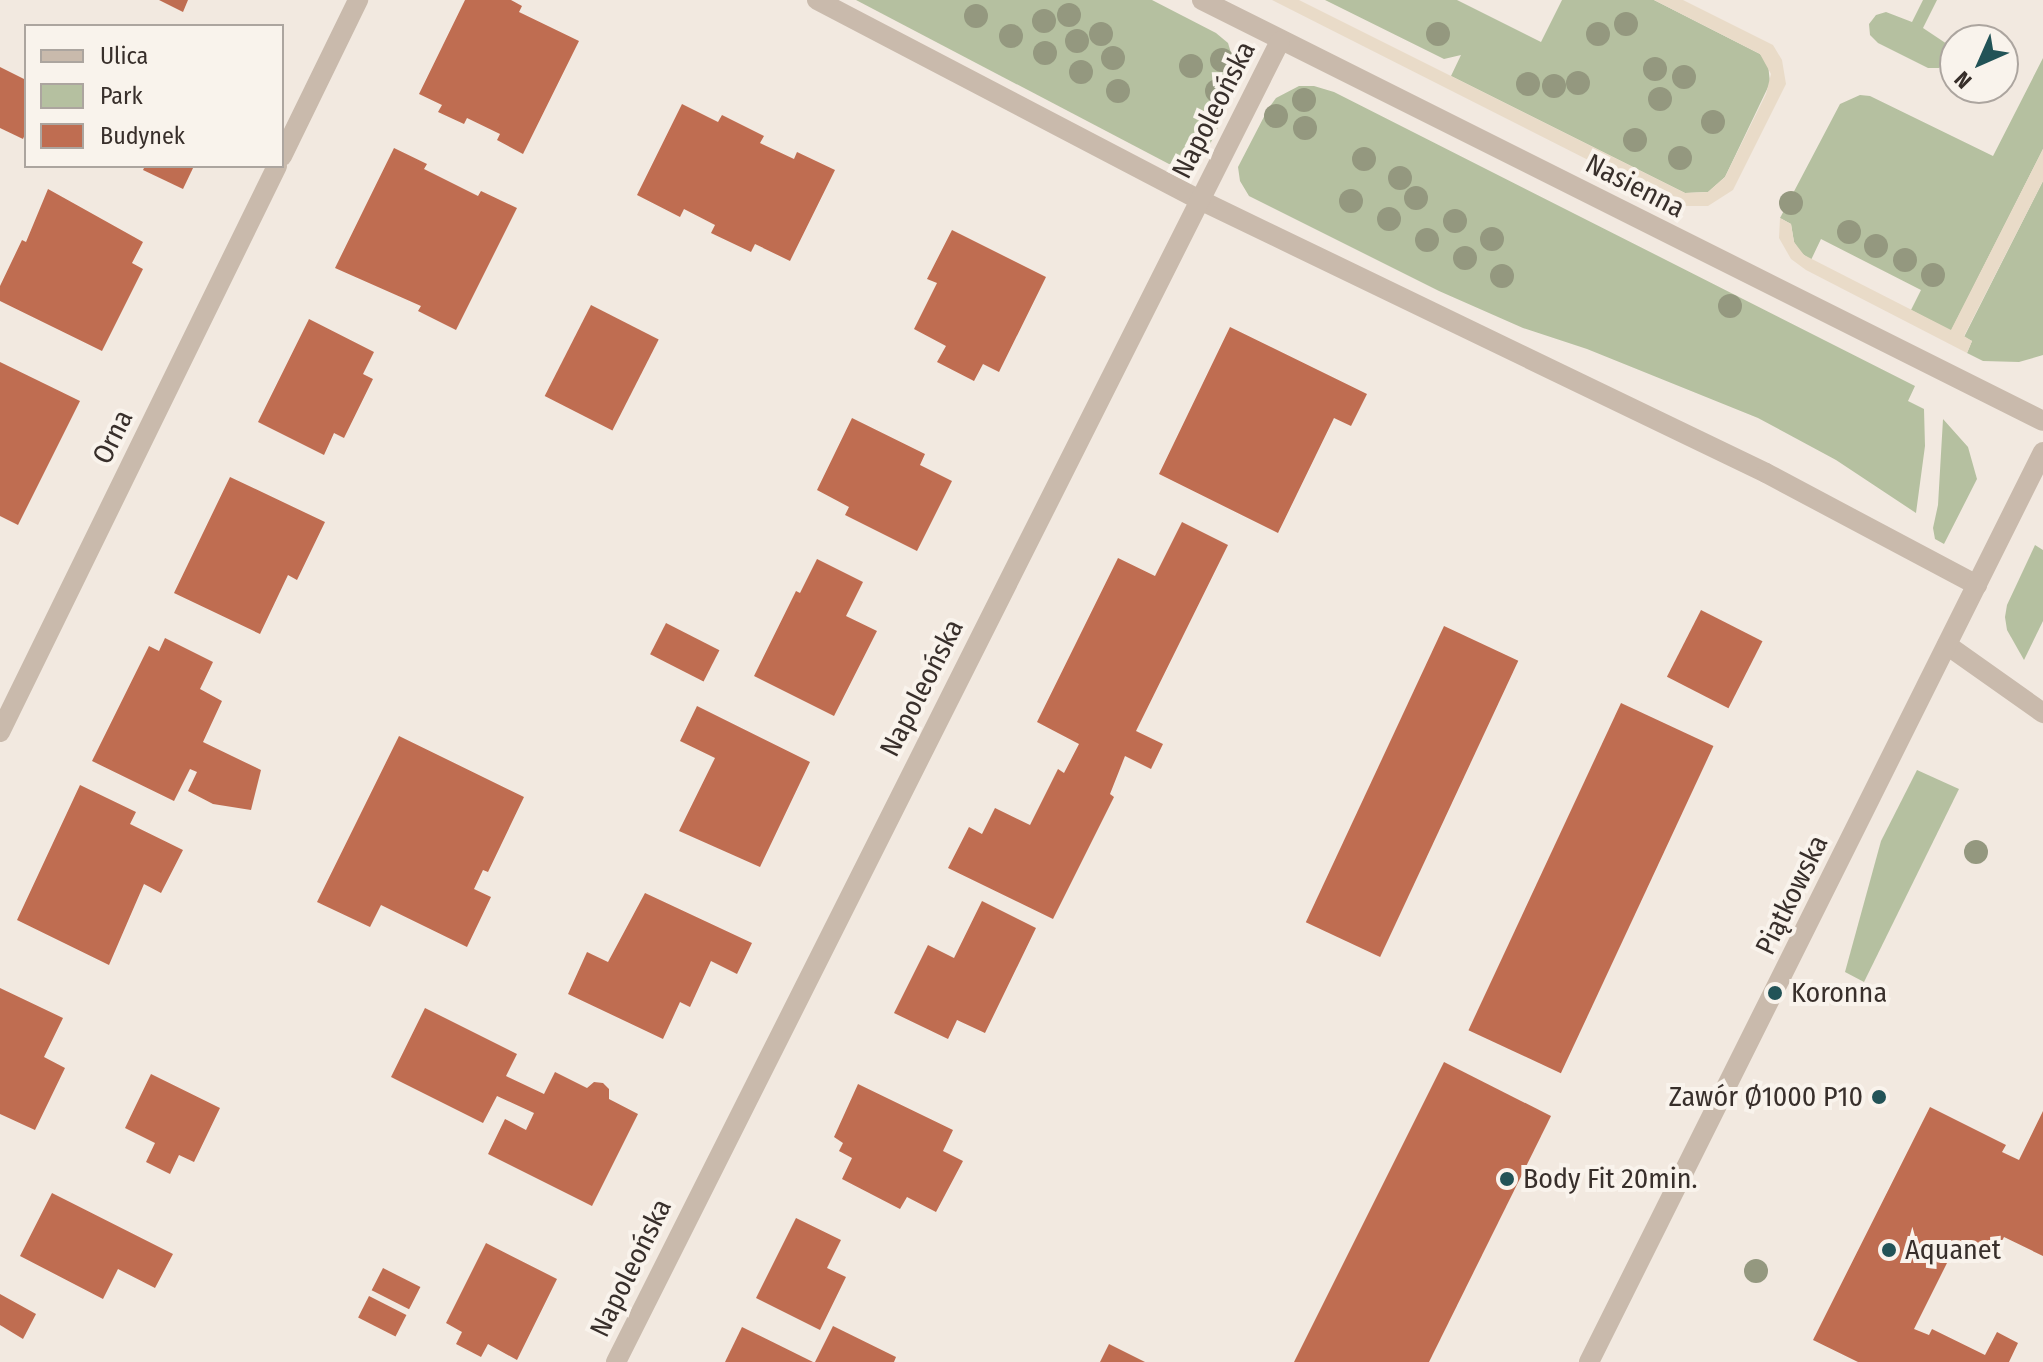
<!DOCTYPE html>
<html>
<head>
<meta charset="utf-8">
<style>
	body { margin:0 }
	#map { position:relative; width:2043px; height:1362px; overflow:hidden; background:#f2e9e0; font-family:"Fira Sans Condensed",sans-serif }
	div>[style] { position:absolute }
	.green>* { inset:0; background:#b5c0a0 }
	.plaza>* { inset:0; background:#e9dbc8 }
	.building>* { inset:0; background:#bf6d51; transform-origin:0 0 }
	.minor>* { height:20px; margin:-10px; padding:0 10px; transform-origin:10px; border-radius:10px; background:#c9baac }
	.trees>* { width:24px; height:24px; margin:-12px; border-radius:50%; background:#94987f }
	.dots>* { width:22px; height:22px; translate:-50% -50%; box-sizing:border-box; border:4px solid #f9f3ec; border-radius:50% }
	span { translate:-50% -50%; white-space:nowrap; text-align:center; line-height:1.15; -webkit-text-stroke:8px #f9f3ec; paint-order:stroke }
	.street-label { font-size:28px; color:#382f2b }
	.poi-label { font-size:28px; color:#382f2b }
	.left { translate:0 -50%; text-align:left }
	.right { translate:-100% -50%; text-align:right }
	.legend { position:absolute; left:24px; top:24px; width:260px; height:144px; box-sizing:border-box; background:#f9f3ec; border:2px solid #aca59f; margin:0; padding:10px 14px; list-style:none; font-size:24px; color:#382f2b }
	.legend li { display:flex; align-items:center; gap:16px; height:40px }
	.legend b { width:40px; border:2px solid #aca59f }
	.north { position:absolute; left:1939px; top:24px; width:80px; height:80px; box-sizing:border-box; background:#f9f3ec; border:2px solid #aca59f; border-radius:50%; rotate:225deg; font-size:22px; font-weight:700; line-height:32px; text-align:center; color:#382f2b }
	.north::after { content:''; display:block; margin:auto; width:28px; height:36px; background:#225357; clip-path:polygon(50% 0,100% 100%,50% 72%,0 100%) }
</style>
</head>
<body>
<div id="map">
	<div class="green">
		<div style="clip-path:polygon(856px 0,1152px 0,1216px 33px,1228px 43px,1237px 73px,1235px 91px,1204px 157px,1195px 163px,1169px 164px)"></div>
		<div style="clip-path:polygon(1325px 0,1457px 0,1541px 42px,1562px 0,1654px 0,1760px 54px,1768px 64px,1770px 83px,1725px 177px,1708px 192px,1685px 193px,1451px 76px,1461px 55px,1444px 59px)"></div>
		<div style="clip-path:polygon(1923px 0,1937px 0,1923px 28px,1950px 46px,1950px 57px,1939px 68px,1928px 68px,1878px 43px,1870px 35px,1869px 24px,1876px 15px,1886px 12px,1912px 22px)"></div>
		<div style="clip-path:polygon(2043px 58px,2043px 149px,1951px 331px,1911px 310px,1921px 290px,1821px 239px,1811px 260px,1800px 252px,1794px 242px,1791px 224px,1780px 218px,1840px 104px,1860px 95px,1870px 96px,1993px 156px)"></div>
		<div style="clip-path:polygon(1299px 86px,1314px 86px,1334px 92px,1915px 386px,1908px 401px,1924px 409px,1925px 446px,1916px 513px,1836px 460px,1758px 418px,1587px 349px,1523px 328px,1439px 291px,1249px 196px,1240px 181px,1238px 167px,1268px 109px,1276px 98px)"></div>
		<div style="clip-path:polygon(2043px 181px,2043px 355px,2019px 362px,1983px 361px,1967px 353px,1972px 341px,1964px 337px)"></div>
		<div style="clip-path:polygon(1943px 419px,1968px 447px,1977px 479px,1944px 544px,1935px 539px,1933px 528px,1938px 505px)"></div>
		<div style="clip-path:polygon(2035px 545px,2043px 550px,2043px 621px,2024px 660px,2007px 630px,2005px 617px,2007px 605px)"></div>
		<div style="clip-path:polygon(1917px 770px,1959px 789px,1864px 982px,1845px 972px,1881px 841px)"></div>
	</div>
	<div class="plaza">
		<div style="clip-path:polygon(1272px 0,1299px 0,1685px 193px,1708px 192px,1725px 177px,1766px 94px,1771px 74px,1760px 54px,1654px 0,1683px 0,1773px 45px,1782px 60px,1786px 84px,1733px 190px,1708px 206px,1679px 206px)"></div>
		<div style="clip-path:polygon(2043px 149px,2043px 181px,1964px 336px,1972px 341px,1967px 353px,1806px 270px,1791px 259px,1779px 238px,1780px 218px,1791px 224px,1794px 242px,1804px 255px,1951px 330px)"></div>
	</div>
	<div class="building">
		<div style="clip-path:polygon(159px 0,188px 0,183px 12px)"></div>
		<div style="clip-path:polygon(465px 0,511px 0,522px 6px,519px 12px,579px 41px,523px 154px,497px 140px,500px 134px,467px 118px,464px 124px,438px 112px,442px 105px,419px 94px)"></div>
		<div style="clip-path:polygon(0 67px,26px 80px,26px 132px,23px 139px,0 128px)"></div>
		<div style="clip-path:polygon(682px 104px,718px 122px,722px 115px,764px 136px,760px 143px,794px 159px,797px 152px,835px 170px,790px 261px,755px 244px,751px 252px,711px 233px,715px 225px,684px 209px,680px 217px,637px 195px)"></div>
		<div style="clip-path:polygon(394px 148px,427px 164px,424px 169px,478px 196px,481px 191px,517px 208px,456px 330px,418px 311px,421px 306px,335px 268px)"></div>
		<div style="clip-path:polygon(145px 166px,194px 166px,183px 189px,143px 170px)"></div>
		<div style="clip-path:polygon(48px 189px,143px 242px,132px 263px,143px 269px,102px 351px,0 301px,0 286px,22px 240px,26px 242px)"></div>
		<div style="clip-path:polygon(952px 230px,1046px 277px,999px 372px,983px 364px,974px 381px,937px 362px,946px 346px,914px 329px,937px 283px,927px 279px)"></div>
		<div style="left:591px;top:305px;width:76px;height:102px;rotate:27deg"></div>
		<div style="clip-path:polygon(309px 319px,374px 352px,363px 374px,373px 379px,344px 438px,334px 433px,324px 455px,258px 422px)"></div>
		<div style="clip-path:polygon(1230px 327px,1367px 394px,1351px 426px,1334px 418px,1278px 533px,1159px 474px)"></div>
		<div style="clip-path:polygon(0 362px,80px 401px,18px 525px,0 516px)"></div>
		<div style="clip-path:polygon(852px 418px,925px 454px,920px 465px,952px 481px,917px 551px,845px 515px,849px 507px,817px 490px)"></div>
		<div style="clip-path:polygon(230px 477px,325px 522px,297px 580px,288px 575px,260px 634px,174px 593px)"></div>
		<div style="clip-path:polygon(1182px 522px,1228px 545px,1136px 731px,1163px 744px,1151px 769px,1125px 756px,1110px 794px,1114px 797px,1053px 919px,948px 868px,969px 827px,982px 834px,995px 808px,1030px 825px,1058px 769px,1064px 773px,1079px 744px,1037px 722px,1118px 558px,1155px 576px)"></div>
		<div style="clip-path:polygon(817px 559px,863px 582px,846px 616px,877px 631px,834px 716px,754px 676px,796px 591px,800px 593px)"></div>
		<div style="left:1701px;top:610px;width:69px;height:75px;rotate:27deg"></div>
		<div style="left:666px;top:623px;width:60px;height:35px;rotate:27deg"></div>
		<div style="left:1444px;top:626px;width:82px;height:327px;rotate:25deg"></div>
		<div style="clip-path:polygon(165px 638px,213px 662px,200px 689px,222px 701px,203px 742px,261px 770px,251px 810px,213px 804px,188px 791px,197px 772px,190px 769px,174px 801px,92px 761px,149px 646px,159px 651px)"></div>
		<div style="left:1621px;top:703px;width:102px;height:361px;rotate:25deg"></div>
		<div style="clip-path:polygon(697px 706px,810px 762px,760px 867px,679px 831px,715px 758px,680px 741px)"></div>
		<div style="clip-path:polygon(399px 736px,524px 797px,488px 872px,483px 870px,474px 889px,491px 897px,467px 947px,381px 905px,370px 927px,317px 902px)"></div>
		<div style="clip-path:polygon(80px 785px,136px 812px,130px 824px,183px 850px,161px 893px,144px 884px,109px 965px,17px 920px)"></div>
		<div style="clip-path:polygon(645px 893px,752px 943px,737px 974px,711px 961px,690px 1007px,680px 1002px,663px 1039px,568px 994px,587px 952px,608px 962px)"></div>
		<div style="clip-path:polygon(982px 901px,1036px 928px,985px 1033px,957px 1020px,948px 1039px,894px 1013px,928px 945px,954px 958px)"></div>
		<div style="clip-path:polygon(0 988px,63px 1018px,44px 1057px,65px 1068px,35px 1130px,0 1114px)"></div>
		<div style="clip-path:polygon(425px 1008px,517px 1054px,506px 1076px,544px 1094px,555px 1072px,587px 1088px,594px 1082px,603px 1083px,609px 1089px,609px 1099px,638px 1114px,592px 1206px,488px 1154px,505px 1119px,526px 1130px,534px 1113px,497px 1096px,483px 1123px,391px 1077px)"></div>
		<div style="clip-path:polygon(1444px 1062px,1551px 1116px,1494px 1231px,1429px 1362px,1294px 1362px)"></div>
		<div style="clip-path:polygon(151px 1074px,220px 1108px,194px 1162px,179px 1155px,170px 1174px,146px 1162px,155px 1143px,125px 1128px)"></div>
		<div style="clip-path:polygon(858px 1084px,953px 1130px,943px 1151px,963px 1161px,936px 1212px,907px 1197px,900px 1209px,842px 1179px,852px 1158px,839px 1151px,843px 1143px,834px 1137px)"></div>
		<div style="clip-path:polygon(1930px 1107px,2006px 1145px,2002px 1152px,2019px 1160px,2043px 1111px,2043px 1256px,2004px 1237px,1993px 1258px,1958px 1241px,1914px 1329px,1929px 1335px,1932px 1329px,1985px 1355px,1997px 1332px,2018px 1343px,2009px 1362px,1858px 1362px,1813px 1340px)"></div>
		<div style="clip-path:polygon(52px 1193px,173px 1254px,155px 1288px,118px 1269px,103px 1299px,20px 1256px)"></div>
		<div style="clip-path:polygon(796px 1218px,841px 1240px,827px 1268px,846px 1277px,820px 1330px,756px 1298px)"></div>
		<div style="clip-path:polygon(486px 1243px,557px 1279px,517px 1360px,488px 1344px,481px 1357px,456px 1344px,462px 1332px,446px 1323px)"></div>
		<div style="left:383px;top:1268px;width:42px;height:25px;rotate:27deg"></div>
		<div style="clip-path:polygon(0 1294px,36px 1314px,23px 1339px,0 1325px)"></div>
		<div style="left:369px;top:1296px;width:42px;height:24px;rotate:27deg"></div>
		<div style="clip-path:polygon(833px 1326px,896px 1357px,894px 1362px,815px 1362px)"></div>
		<div style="clip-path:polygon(742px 1327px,813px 1362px,725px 1362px)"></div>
		<div style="clip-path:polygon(1109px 1344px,1145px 1362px,1100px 1362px)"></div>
	</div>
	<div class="minor">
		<div style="left:817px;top:0;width:432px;rotate:27.6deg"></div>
		<div style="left:1200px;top:200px;width:628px;rotate:25.75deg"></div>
		<div style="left:1766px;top:473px;width:239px;rotate:28deg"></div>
		<div style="left:1202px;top:0;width:940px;rotate:26.59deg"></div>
		<div style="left:282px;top:156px;width:174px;rotate:-64deg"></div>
		<div style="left:1947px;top:645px;width:118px;rotate:35.3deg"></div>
		<div style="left:0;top:732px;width:630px;rotate:-63.92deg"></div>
		<div style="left:616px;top:1362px;width:1478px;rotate:-63.31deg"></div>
		<div style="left:1589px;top:1362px;width:1017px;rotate:-63.49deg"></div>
	</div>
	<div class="trees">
		<div style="left:1069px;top:15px"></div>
		<div style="left:976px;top:16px"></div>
		<div style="left:1044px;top:21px"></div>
		<div style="left:1626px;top:24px"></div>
		<div style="left:1101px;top:34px"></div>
		<div style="left:1438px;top:34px"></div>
		<div style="left:1598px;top:34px"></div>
		<div style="left:1011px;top:36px"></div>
		<div style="left:1077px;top:41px"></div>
		<div style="left:1045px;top:53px"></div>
		<div style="left:1113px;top:58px"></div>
		<div style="left:1222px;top:60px"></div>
		<div style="left:1191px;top:66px"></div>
		<div style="left:1655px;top:69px"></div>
		<div style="left:1081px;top:72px"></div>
		<div style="left:1684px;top:77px"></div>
		<div style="left:1578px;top:83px"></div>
		<div style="left:1528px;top:84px"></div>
		<div style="left:1554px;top:86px"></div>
		<div style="left:1118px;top:91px"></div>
		<div style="left:1217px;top:91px"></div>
		<div style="left:1660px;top:99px"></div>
		<div style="left:1304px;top:100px"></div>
		<div style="left:1276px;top:116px"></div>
		<div style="left:1713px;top:122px"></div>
		<div style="left:1305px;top:128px"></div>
		<div style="left:1635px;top:140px"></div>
		<div style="left:1680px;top:158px"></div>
		<div style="left:1364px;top:159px"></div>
		<div style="left:1400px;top:178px"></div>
		<div style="left:1416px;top:198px"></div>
		<div style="left:1351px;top:201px"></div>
		<div style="left:1791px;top:203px"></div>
		<div style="left:1389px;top:219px"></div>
		<div style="left:1455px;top:221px"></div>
		<div style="left:1849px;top:232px"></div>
		<div style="left:1492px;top:239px"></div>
		<div style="left:1427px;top:240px"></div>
		<div style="left:1876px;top:246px"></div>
		<div style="left:1465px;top:258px"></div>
		<div style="left:1905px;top:260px"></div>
		<div style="left:1933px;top:275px"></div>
		<div style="left:1502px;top:276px"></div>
		<div style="left:1730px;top:306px"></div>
		<div style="left:1976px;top:852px"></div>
		<div style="left:1756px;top:1271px"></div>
	</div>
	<div class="dots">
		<div style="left:1775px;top:993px;background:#225357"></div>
		<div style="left:1879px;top:1097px;background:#225357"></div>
		<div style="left:1507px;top:1179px;background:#225357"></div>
		<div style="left:1889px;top:1250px;background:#225357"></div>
	</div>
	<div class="street-label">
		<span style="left:1214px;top:110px;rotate:-63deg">Napoleońska</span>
		<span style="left:1635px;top:186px;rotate:27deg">Nasienna</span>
		<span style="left:113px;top:437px;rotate:-64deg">Orna</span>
		<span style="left:922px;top:688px;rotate:-63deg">Napoleońska</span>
		<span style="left:1792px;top:895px;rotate:-64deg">Piątkowska</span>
		<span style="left:631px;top:1268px;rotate:-64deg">Napoleońska</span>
	</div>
	<div class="poi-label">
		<span class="left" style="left:1791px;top:993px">Koronna</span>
		<span class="right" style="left:1863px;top:1097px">Zawór Ø1000 P10</span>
		<span class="left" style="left:1523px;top:1179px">Body Fit 20min.</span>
		<span class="left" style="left:1905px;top:1250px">Aquanet</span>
	</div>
	<ul class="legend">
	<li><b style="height:10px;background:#c9baac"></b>Ulica</li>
	<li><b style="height:22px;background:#b5c0a0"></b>Park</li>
	<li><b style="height:22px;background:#bf6d51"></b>Budynek</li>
	</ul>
	<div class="north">N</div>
</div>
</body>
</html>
